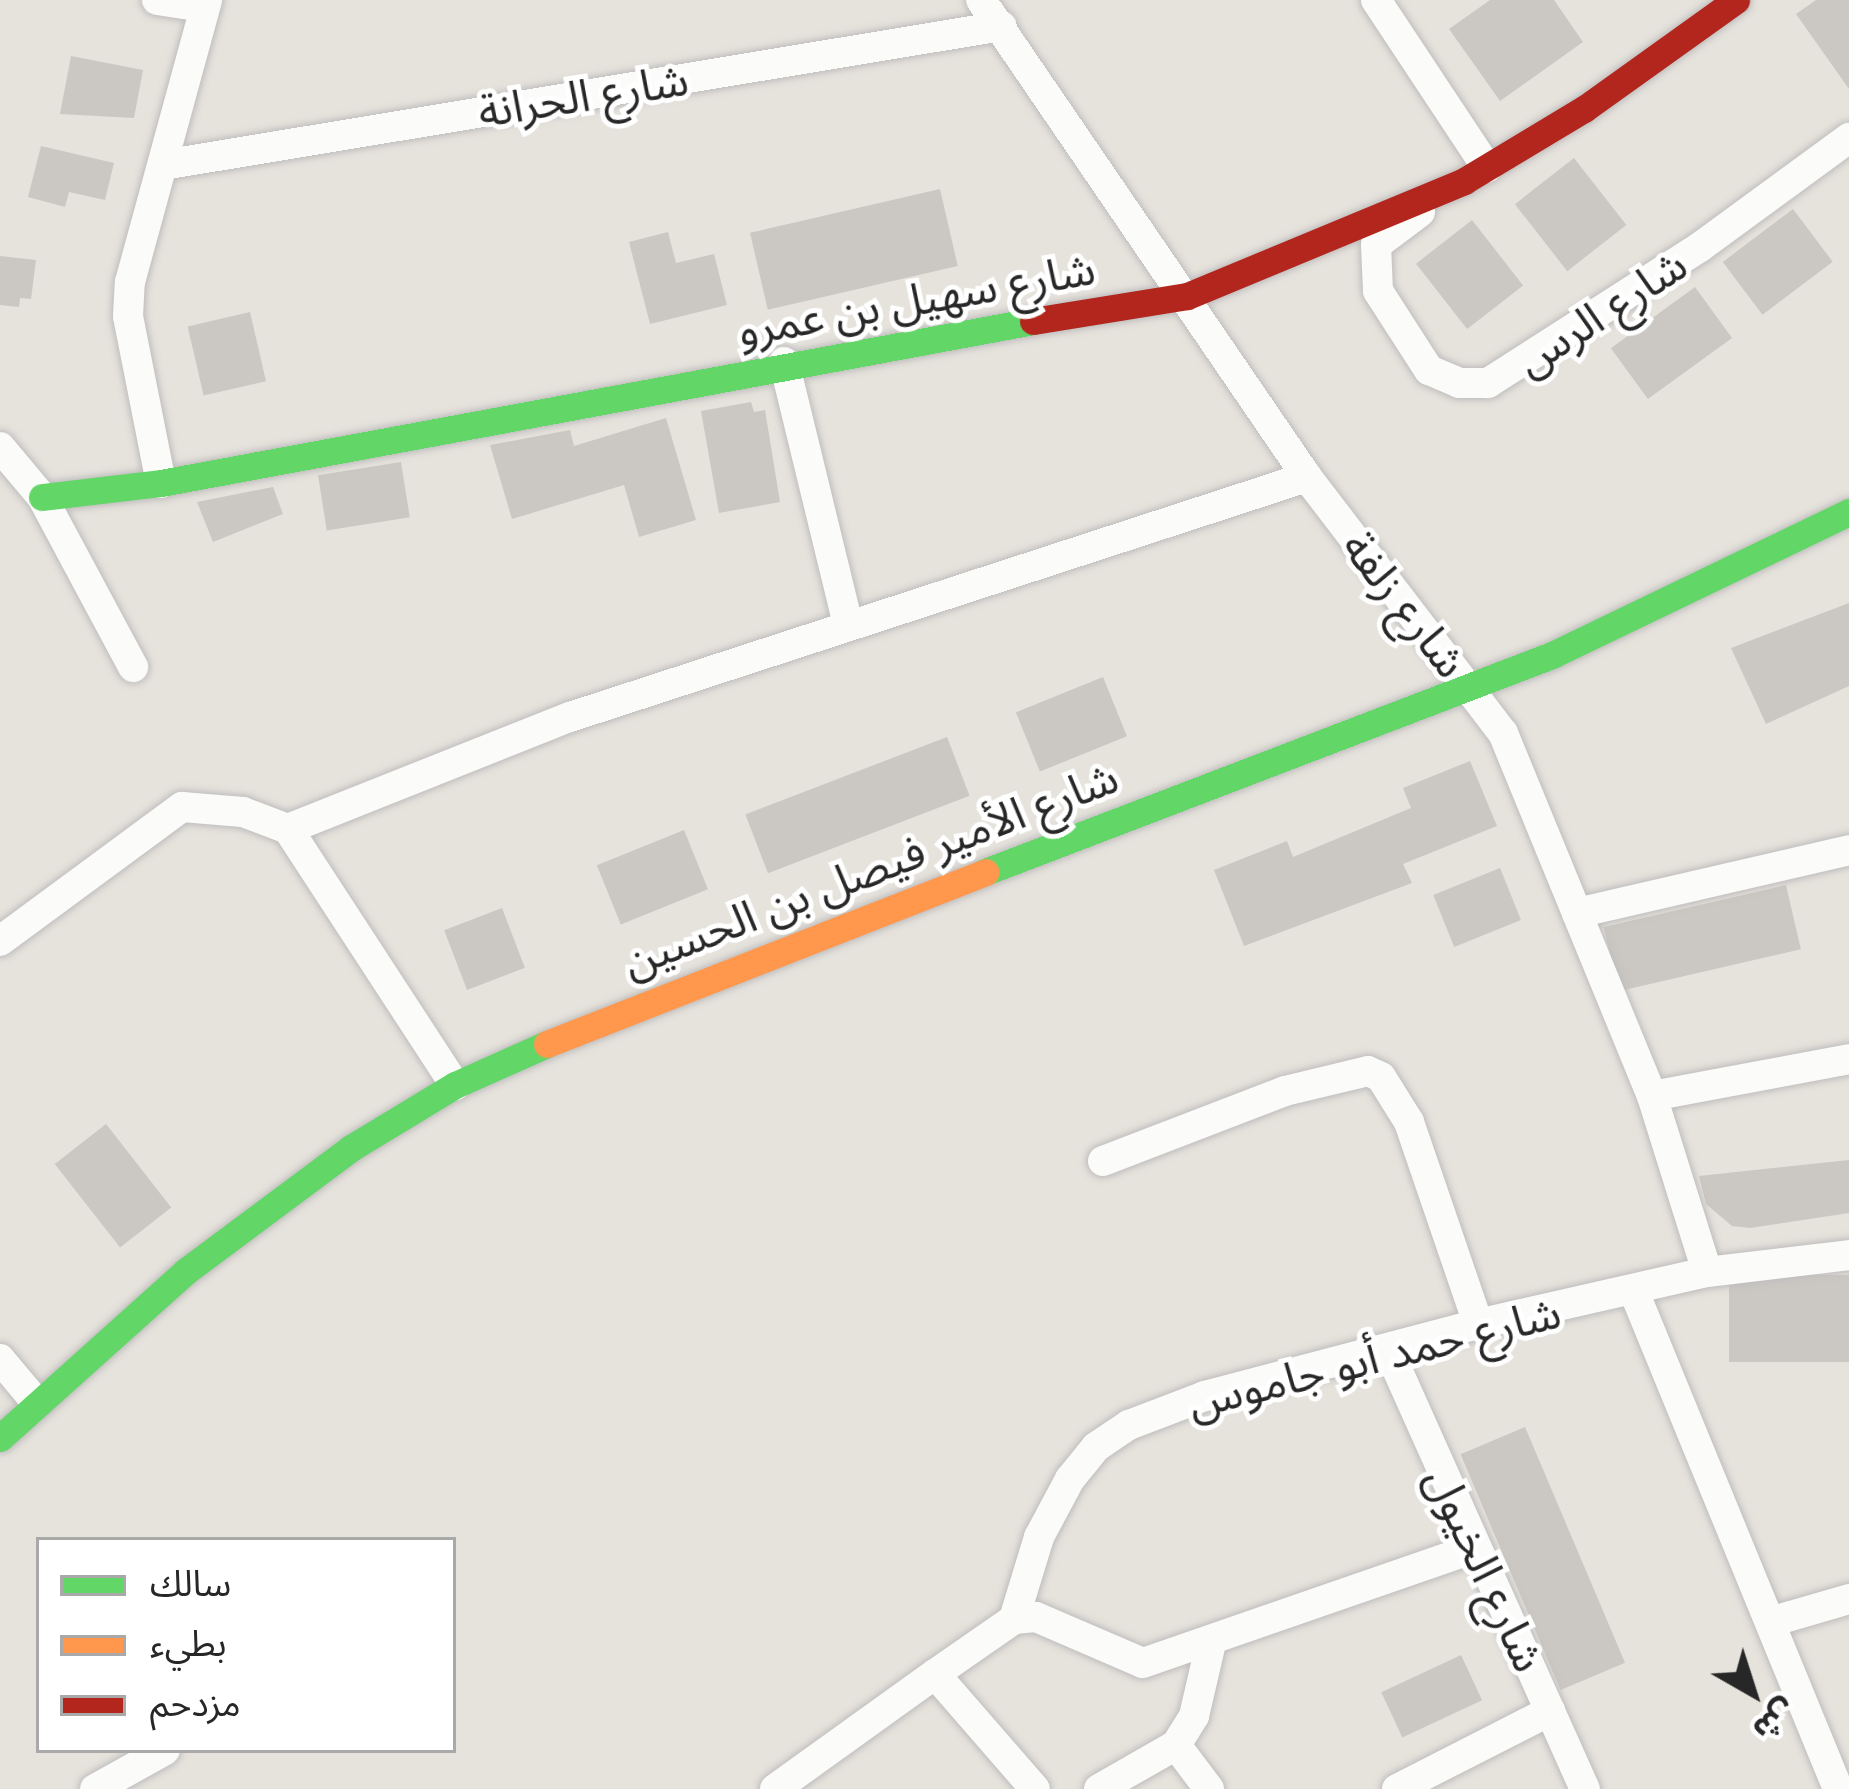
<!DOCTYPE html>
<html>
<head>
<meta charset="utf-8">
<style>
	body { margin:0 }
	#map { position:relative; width:1849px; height:1789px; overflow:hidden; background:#e6e2dc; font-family:Mulish,"Noto Sans Arabic",sans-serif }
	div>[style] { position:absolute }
	.building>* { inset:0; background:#cbc8c3; transform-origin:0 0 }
	.roads { filter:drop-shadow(0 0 3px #bfbebe) drop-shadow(0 0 3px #bfbebe) }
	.street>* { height:30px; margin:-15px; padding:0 15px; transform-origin:15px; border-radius:15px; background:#fbfbfa }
	.fast>* { height:27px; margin:-13.5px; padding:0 13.5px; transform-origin:13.5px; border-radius:13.5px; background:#63d668 }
	.slow>* { height:27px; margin:-13.5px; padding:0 13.5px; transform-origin:13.5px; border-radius:13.5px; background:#ff974d }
	.jam>* { height:27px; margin:-13.5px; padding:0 13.5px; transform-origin:13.5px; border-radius:13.5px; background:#b3261e }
	span { translate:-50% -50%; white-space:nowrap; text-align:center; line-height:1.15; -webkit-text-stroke:10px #fff; paint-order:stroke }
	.street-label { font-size:45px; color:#272727 }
	.legend { position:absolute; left:36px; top:1537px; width:420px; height:216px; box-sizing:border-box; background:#fff; border:3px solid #a9a9a9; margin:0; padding:15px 21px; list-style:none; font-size:36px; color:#272727 }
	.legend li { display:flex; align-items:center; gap:24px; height:60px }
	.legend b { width:60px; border:3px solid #a9a9a9 }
	.north { position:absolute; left:1693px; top:1633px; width:120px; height:120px; -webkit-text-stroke:9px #fff; paint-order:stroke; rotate:141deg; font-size:33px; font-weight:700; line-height:48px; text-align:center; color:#272727 }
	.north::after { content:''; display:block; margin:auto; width:42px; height:54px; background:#272727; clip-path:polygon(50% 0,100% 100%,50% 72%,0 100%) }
</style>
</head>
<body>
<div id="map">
	<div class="building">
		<div style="clip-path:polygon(1490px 0,1554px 0,1583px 42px,1500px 101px,1449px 29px)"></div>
		<div style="clip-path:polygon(1816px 0,1849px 0,1849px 89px,1796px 14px)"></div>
		<div style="clip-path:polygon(71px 56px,143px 70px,134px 118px,60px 114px)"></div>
		<div style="clip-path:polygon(41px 146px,114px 163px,105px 200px,69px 192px,65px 207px,28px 197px)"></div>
		<div style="left:1574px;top:158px;width:85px;height:75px;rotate:52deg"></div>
		<div style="left:940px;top:189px;width:79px;height:195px;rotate:77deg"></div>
		<div style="left:1793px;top:209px;width:66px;height:88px;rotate:53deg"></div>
		<div style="left:1472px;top:220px;width:83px;height:71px;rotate:52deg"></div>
		<div style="clip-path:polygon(668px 232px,676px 263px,714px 254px,727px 305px,650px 324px,629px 242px)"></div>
		<div style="clip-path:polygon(0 256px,36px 260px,31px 299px,20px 298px,19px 307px,0 305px)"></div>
		<div style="left:1695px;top:287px;width:63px;height:104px;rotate:54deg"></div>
		<div style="left:250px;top:312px;width:71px;height:64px;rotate:77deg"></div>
		<div style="clip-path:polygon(751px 402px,754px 412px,765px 410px,780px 502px,719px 513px,701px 411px)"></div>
		<div style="clip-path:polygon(666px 418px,696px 520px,639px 537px,624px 485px,512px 519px,490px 445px,570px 430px,574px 446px)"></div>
		<div style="left:401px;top:462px;width:56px;height:84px;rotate:81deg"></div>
		<div style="clip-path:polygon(273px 487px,283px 514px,213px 542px,197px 502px)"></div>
		<div style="clip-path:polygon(1849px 603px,1849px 686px,1766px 724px,1731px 648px)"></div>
		<div style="left:1103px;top:677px;width:64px;height:94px;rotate:68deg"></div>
		<div style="left:947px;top:737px;width:63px;height:216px;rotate:69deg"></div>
		<div style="clip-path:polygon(1470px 761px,1497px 826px,1403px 864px,1412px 883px,1244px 946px,1214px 870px,1287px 841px,1293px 857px,1411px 808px,1403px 788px)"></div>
		<div style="left:684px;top:830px;width:64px;height:94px;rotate:68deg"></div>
		<div style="left:1500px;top:868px;width:56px;height:72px;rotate:68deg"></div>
		<div style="left:1786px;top:885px;width:66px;height:187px;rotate:77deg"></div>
		<div style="left:502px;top:908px;width:64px;height:62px;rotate:69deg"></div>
		<div style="left:106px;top:1124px;width:106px;height:65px;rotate:52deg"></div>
		<div style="clip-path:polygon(1849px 1160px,1849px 1213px,1750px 1228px,1732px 1226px,1706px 1204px,1699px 1176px)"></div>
		<div style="left:1849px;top:1275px;width:87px;height:120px;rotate:90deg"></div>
		<div style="left:1525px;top:1427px;width:256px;height:70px;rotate:67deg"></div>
		<div style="left:1461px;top:1655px;width:50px;height:88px;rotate:65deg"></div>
	</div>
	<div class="roads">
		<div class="street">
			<div style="left:157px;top:0;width:48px;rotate:8.5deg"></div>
			<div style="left:981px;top:0;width:578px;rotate:55.65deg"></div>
			<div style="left:1307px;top:477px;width:322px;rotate:52.6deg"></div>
			<div style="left:1503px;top:733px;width:392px;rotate:67.7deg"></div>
			<div style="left:1652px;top:1096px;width:184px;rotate:72.6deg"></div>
			<div style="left:1376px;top:0;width:201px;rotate:56.5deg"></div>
			<div style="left:163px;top:165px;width:850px;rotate:-9.41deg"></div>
			<div style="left:1420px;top:212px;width:55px;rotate:143.1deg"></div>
			<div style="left:1376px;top:245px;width:46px;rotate:87.5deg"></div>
			<div style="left:1378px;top:291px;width:94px;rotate:57.2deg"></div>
			<div style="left:1429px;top:370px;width:33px;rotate:23deg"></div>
			<div style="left:1459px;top:383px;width:29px"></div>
			<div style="left:1488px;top:383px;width:252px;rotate:-32.7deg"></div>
			<div style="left:1700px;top:247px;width:185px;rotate:-36.2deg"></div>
			<div style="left:784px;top:362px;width:270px;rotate:76.3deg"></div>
			<div style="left:0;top:447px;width:65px;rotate:50deg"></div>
			<div style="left:42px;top:497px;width:193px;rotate:61.8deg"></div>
			<div style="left:161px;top:483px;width:170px;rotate:-101.2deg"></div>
			<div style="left:128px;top:316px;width:34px;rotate:-87deg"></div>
			<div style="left:130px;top:282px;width:292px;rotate:-74.7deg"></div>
			<div style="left:288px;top:829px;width:303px;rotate:-21.7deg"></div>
			<div style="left:570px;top:717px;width:775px;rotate:-18.04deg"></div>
			<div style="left:1577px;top:913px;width:279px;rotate:-13deg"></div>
			<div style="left:0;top:941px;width:226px;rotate:-36.4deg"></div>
			<div style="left:182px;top:807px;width:61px;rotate:4.7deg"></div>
			<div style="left:243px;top:812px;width:48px;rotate:20.7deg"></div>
			<div style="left:288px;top:829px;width:306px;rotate:56.9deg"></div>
			<div style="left:1652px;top:1096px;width:200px;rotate:-10.6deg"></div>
			<div style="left:1103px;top:1161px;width:195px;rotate:-21deg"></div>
			<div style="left:1285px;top:1091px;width:85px;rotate:-13.5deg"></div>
			<div style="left:1368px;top:1071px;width:14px;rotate:25deg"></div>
			<div style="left:1381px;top:1077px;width:53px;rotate:58.1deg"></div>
			<div style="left:1409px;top:1122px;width:213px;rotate:71.1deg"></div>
			<div style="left:1635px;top:1294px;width:535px;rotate:67.7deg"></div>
			<div style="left:1388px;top:1349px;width:482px;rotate:65.9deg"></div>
			<div style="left:0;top:1359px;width:56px;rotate:50.1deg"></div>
			<div style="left:1014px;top:1619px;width:86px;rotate:-73deg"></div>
			<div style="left:1039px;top:1537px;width:66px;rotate:-61.9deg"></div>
			<div style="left:1070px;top:1479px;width:41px;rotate:-50.9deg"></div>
			<div style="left:1096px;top:1447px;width:40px;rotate:-34deg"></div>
			<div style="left:1129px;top:1425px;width:81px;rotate:-20.9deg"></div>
			<div style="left:1205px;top:1396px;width:282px;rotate:-14.8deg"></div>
			<div style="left:1478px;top:1324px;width:235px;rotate:-12.8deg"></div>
			<div style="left:1707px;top:1272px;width:143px;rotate:-6.8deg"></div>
			<div style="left:1770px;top:1622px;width:82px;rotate:-16.2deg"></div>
			<div style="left:935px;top:1674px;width:96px;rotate:-34.8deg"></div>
			<div style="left:1014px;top:1619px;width:22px;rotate:-5deg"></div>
			<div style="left:1036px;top:1617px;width:116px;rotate:23.3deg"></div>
			<div style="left:1143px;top:1663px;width:349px;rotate:-19.1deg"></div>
			<div style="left:1176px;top:1745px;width:55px;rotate:53.1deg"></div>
			<div style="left:95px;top:1789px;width:80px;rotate:-29.1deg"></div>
			<div style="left:775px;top:1789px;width:197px;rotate:-35.7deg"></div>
			<div style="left:935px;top:1674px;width:152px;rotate:49deg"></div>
			<div style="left:1099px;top:1789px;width:89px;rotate:-29.7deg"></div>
			<div style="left:1176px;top:1745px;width:34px;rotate:-58deg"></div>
			<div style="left:1194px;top:1716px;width:75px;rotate:-76.9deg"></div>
			<div style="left:1397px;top:1789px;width:172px;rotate:-27deg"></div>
		</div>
		<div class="fast">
			<div style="left:42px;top:497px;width:120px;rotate:-6.7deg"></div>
			<div style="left:161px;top:483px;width:887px;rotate:-10.52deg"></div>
			<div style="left:985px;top:872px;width:607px;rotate:-20.94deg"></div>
			<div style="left:1552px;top:655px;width:330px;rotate:-25.7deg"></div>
			<div style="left:0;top:1438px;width:250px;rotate:-41.9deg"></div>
			<div style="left:186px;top:1271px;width:206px;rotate:-36.7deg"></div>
			<div style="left:351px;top:1148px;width:122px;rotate:-31.2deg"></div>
			<div style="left:455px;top:1085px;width:101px;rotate:-24deg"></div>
		</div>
		<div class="slow">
			<div style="left:547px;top:1044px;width:471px;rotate:-21.4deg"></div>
		</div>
		<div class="jam">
			<div style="left:1033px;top:321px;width:156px;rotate:-9.2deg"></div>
			<div style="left:1187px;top:296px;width:300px;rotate:-22.5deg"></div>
			<div style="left:1464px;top:181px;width:140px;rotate:-31deg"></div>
			<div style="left:1584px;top:109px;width:187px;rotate:-35.6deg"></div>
		</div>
	</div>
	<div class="street-label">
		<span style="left:583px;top:95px;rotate:-9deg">شارع الحرانة</span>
		<span style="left:916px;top:299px;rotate:-10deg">شارع سهيل بن عمرو</span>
		<span style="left:1601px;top:312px;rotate:-33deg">شارع الرس</span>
		<span style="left:1405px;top:604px;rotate:52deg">شارع زلفة</span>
		<span style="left:870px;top:869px;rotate:-21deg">شارع الأمير فيصل بن الحسين</span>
		<span style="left:1374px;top:1357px;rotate:-14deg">شارع حمد أبو جاموس</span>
		<span style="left:1486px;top:1569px;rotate:65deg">شارع الخيول</span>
	</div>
	<ul class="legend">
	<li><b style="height:15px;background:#63d668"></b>سالك</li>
	<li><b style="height:15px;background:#ff974d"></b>بطيء</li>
	<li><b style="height:15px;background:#b3261e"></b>مزدحم</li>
	</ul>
	<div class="north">ش</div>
</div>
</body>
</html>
